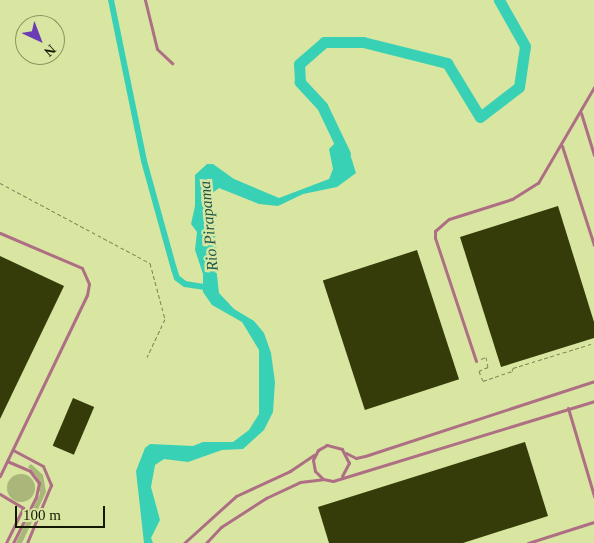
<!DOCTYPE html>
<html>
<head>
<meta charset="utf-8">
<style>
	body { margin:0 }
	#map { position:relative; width:594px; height:543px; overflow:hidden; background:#d8e6a2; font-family:Georgia,serif }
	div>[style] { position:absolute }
	.green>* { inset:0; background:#aab67a }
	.round { border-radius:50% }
	.water>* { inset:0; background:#38d1b5 }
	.canal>* { height:6px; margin:-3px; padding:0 3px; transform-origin:3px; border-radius:3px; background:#38d1b5 }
	.river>* { height:11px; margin:-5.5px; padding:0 5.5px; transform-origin:5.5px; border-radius:5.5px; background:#38d1b5 }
	.building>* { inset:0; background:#353c09; transform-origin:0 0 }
	.path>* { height:1px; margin-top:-0.5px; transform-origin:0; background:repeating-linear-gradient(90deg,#7c8556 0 4px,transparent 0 6.5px) }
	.service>* { height:3px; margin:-1.5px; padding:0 1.5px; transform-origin:1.5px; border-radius:1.5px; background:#ae6f85 }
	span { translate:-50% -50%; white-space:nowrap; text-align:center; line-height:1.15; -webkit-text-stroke:5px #d8e6a2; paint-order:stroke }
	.water-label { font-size:16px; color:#19554a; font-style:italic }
	.north { position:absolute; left:15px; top:15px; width:50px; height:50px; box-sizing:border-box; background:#d8e6a2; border:1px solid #8a9461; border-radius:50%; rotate:137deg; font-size:14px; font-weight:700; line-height:20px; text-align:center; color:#141800 }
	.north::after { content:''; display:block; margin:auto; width:18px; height:22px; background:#6c3cb4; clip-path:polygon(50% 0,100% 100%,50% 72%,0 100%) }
	.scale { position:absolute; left:15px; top:506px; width:90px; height:22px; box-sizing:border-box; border:2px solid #141800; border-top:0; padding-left:6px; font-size:15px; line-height:18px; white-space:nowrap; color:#141800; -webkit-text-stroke:4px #d8e6a2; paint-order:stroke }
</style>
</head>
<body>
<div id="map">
	<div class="green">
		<div style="clip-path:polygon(31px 464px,43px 475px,46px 492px,22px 543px,16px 543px,40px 494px,37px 477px,28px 467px)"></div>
		<div class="round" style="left:7px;top:474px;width:28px;height:28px"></div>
	</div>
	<div class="water">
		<div style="clip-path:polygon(338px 140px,351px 157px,356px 173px,337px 187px,303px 194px,278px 206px,259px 204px,219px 188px,210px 195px,211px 224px,206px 244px,215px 257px,219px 293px,234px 309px,254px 321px,264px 333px,271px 353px,275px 382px,273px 412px,264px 430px,243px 449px,222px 450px,188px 462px,164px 459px,155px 465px,151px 487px,160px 520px,151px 538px,153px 543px,144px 543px,136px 471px,145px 448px,150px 444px,193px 446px,203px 442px,233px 442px,249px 430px,259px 414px,259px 350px,242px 322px,212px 305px,203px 292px,203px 274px,195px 250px,197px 232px,191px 224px,195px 206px,195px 175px,207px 164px,213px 164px,234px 179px,279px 198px,329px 179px,333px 169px,329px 149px)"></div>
	</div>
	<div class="canal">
		<div style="left:111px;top:0;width:164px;rotate:78.4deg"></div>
		<div style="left:144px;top:161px;width:112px;rotate:74.5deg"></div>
		<div style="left:174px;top:269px;width:9px;rotate:72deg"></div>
		<div style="left:177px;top:278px;width:10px;rotate:37deg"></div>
		<div style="left:185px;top:284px;width:25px;rotate:9deg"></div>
	</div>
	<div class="river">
		<div style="left:345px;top:154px;width:53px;rotate:-115.6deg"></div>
		<div style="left:322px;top:106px;width:33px;rotate:-133deg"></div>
		<div style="left:300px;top:82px;width:18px;rotate:-93deg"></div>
		<div style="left:299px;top:64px;width:33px;rotate:-41deg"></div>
		<div style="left:324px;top:42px;width:39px"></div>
		<div style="left:363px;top:42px;width:87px;rotate:14deg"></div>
		<div style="left:447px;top:63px;width:63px;rotate:58.6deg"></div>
		<div style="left:480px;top:117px;width:49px;rotate:-37.6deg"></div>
		<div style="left:519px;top:87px;width:41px;rotate:-81.7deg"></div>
		<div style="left:525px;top:46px;width:53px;rotate:-119.5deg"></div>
		<div style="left:208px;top:214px;width:54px;rotate:85.8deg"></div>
	</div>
	<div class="building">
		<div style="clip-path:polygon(558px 206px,594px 322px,594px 338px,501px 367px,460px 237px)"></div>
		<div style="left:417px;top:250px;width:136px;height:99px;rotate:72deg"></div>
		<div style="clip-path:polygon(0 256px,64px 286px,0 419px)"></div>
		<div style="left:73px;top:398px;width:23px;height:52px;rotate:23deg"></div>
		<div style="clip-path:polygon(525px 442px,548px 516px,463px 543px,329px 543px,318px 507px)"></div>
	</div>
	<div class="path">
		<div style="left:0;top:183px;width:170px;rotate:28.1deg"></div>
		<div style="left:150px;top:263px;width:58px;rotate:75deg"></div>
		<div style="left:165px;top:319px;width:42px;rotate:115.3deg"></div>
		<div style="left:481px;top:359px;width:5px;rotate:-22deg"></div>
		<div style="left:486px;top:357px;width:10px;rotate:79deg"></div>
		<div style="left:488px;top:367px;width:10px;rotate:156deg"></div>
		<div style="left:479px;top:371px;width:11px;rotate:68deg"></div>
		<div style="left:483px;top:381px;width:31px;rotate:-19deg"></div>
		<div style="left:512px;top:371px;width:3px;rotate:-72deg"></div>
		<div style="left:513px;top:368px;width:85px;rotate:-17.2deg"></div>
	</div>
	<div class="service">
		<div style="left:145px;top:0;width:50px;rotate:76.2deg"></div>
		<div style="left:157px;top:49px;width:21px;rotate:43deg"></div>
		<div style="left:581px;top:113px;width:44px;rotate:72.8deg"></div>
		<div style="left:562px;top:146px;width:104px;rotate:72.1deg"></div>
		<div style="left:0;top:233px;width:89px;rotate:23.1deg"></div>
		<div style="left:82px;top:268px;width:17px;rotate:66deg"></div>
		<div style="left:89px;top:284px;width:11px;rotate:100deg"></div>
		<div style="left:87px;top:295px;width:201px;rotate:115.7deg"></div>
		<div style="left:476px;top:361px;width:130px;rotate:-108.4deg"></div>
		<div style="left:435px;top:238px;width:7px;rotate:-90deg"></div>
		<div style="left:435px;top:231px;width:18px;rotate:-41deg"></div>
		<div style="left:449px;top:219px;width:66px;rotate:-17.6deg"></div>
		<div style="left:512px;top:199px;width:31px;rotate:-32deg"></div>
		<div style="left:538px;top:183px;width:111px;rotate:-59.7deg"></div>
		<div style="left:568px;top:408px;width:92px;rotate:73.5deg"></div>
		<div style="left:13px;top:450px;width:34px;rotate:28deg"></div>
		<div style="left:43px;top:466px;width:21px;rotate:67deg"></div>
		<div style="left:51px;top:485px;width:63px;rotate:112.5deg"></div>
		<div style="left:346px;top:453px;width:11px;rotate:27deg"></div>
		<div style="left:356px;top:458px;width:9px;rotate:-13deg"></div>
		<div style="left:365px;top:456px;width:241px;rotate:-18.1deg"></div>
		<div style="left:7px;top:461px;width:25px;rotate:23deg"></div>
		<div style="left:30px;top:471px;width:15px;rotate:53deg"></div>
		<div style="left:39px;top:483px;width:14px;rotate:102deg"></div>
		<div style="left:36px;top:497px;width:51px;rotate:116.6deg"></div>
		<div style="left:342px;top:476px;width:15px;rotate:-62deg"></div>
		<div style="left:349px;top:463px;width:16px;rotate:-117deg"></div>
		<div style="left:342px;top:449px;width:16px;rotate:-165deg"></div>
		<div style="left:327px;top:445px;width:10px;rotate:151deg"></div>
		<div style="left:318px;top:450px;width:11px;rotate:117deg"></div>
		<div style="left:313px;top:460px;width:11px;rotate:80deg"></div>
		<div style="left:315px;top:471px;width:11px;rotate:45deg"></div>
		<div style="left:323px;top:479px;width:10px;rotate:11deg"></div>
		<div style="left:333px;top:481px;width:273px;rotate:-17deg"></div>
		<div style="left:0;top:494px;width:27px;rotate:31deg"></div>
		<div style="left:23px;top:508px;width:39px;rotate:116deg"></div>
		<div style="left:184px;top:543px;width:70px;rotate:-42.1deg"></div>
		<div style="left:236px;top:496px;width:60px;rotate:-24.8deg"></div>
		<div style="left:290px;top:471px;width:29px;rotate:-34deg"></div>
		<div style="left:206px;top:543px;width:22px;rotate:-47deg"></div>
		<div style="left:221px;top:527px;width:54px;rotate:-32.8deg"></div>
		<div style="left:266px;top:498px;width:38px;rotate:-25deg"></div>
		<div style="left:300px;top:482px;width:23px;rotate:-7deg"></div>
		<div style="left:528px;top:543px;width:69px;rotate:-17.7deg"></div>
	</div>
	<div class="water-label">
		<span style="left:209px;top:226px;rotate:-95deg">Rio Pirapama</span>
	</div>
	<div class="north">N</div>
	<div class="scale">100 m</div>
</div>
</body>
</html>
